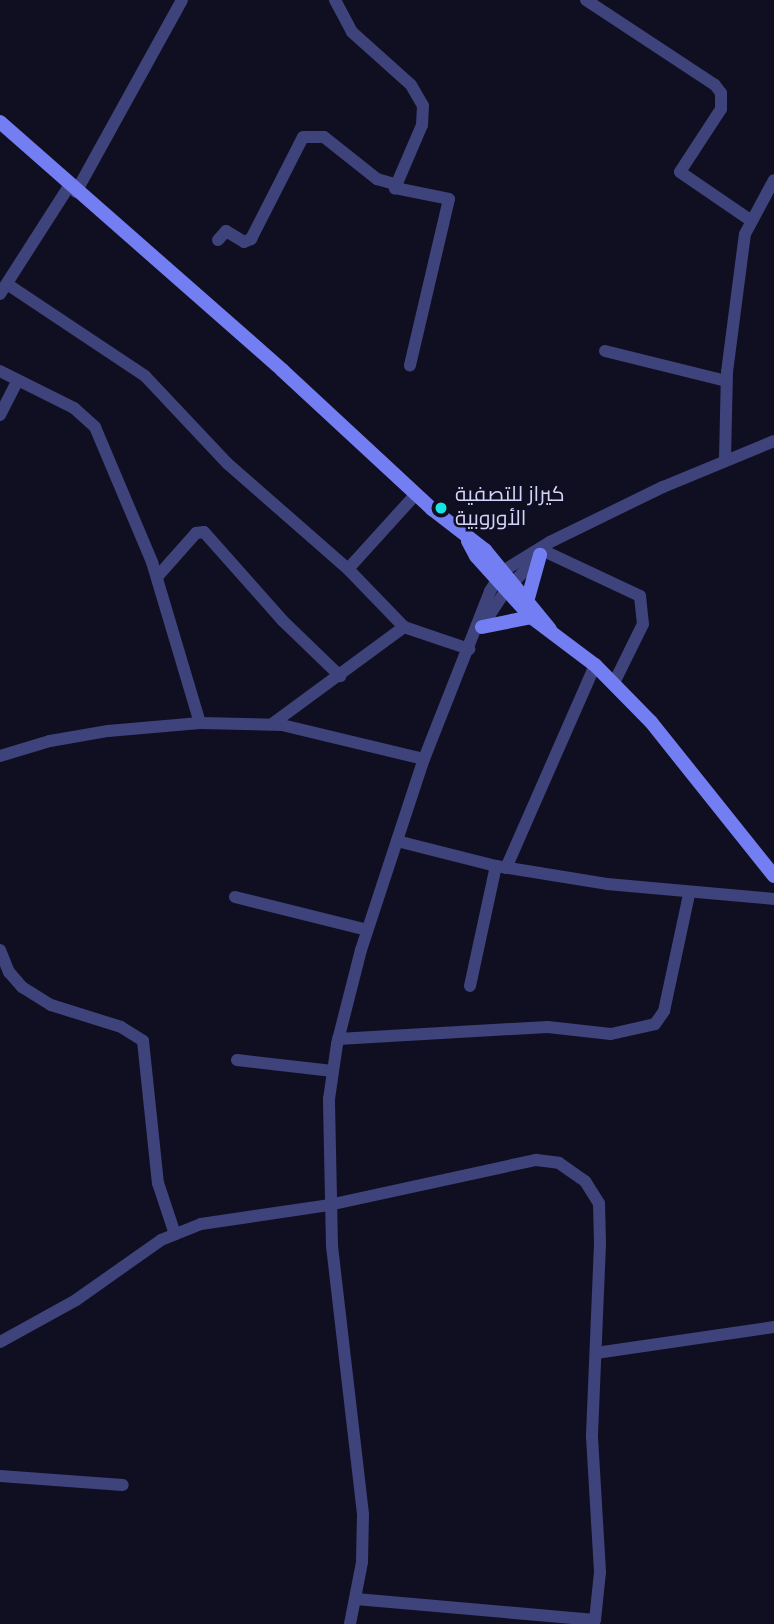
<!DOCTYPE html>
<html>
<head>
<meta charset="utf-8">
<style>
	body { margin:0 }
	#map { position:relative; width:774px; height:1624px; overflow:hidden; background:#100f21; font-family:Overpass,Cairo,sans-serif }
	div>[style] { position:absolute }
	.street>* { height:12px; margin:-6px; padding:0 6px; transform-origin:6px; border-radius:6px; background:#3e437c }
	.secondary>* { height:14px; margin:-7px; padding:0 7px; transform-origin:7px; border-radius:7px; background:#737ef2 }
	.dots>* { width:19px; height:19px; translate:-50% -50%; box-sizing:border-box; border:4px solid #100f21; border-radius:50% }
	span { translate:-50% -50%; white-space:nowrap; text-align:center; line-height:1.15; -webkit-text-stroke:5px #100f21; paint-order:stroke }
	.poi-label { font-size:21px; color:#d3d3fb }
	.left { translate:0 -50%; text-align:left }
</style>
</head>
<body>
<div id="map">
	<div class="street">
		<div style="left:335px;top:0;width:36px;rotate:62deg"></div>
		<div style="left:352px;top:32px;width:79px;rotate:41.9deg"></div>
		<div style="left:411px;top:85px;width:24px;rotate:60deg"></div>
		<div style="left:423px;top:106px;width:19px;rotate:93deg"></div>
		<div style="left:422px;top:125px;width:69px;rotate:113.2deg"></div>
		<div style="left:395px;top:188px;width:55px;rotate:11.5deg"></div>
		<div style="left:449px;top:199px;width:171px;rotate:103.2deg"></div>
		<div style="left:586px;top:0;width:154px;rotate:33.4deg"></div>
		<div style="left:715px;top:85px;width:10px;rotate:53deg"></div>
		<div style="left:721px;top:93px;width:16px;rotate:90deg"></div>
		<div style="left:721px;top:109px;width:75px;rotate:123.1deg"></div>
		<div style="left:680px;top:172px;width:85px;rotate:34.4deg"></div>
		<div style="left:76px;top:192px;width:219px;rotate:-61.1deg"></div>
		<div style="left:218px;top:240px;width:12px;rotate:-48deg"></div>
		<div style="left:226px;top:231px;width:21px;rotate:31deg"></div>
		<div style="left:244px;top:242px;width:8px;rotate:-23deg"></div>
		<div style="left:251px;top:239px;width:114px;rotate:-63deg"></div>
		<div style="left:303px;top:137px;width:21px"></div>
		<div style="left:324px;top:137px;width:68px;rotate:38.4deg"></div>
		<div style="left:377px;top:179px;width:18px;rotate:16deg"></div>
		<div style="left:7px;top:284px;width:166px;rotate:33.7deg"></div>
		<div style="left:145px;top:376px;width:121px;rotate:46.7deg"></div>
		<div style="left:228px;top:464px;width:159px;rotate:41.2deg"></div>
		<div style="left:348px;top:569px;width:81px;rotate:46deg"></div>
		<div style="left:404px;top:627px;width:69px;rotate:18.7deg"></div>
		<div style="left:0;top:294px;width:128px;rotate:-57.4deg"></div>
		<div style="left:605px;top:351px;width:125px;rotate:13.9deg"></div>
		<div style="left:0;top:371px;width:83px;rotate:26.6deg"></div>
		<div style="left:74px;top:408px;width:28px;rotate:42deg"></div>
		<div style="left:95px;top:427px;width:147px;rotate:67.1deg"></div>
		<div style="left:152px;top:562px;width:168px;rotate:73.4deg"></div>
		<div style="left:0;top:415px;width:36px;rotate:-63deg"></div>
		<div style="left:725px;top:459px;width:87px;rotate:-88.7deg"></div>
		<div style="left:727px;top:372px;width:139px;rotate:-82.6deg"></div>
		<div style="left:745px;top:234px;width:61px;rotate:-61.8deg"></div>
		<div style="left:544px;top:551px;width:106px;rotate:25.1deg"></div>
		<div style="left:640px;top:596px;width:28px;rotate:84deg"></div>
		<div style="left:643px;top:624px;width:66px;rotate:116.2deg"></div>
		<div style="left:348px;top:569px;width:101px;rotate:-47.8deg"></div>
		<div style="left:157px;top:577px;width:59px;rotate:-48.4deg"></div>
		<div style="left:196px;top:533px;width:8px;rotate:-7deg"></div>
		<div style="left:204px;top:532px;width:118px;rotate:48.4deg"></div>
		<div style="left:282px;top:620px;width:81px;rotate:44deg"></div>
		<div style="left:483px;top:625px;width:42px;rotate:-56.7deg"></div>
		<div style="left:506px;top:590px;width:47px;rotate:-45.9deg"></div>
		<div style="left:272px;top:724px;width:164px;rotate:-36.3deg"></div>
		<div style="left:0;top:756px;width:52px;rotate:-16.7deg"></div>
		<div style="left:50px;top:741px;width:59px;rotate:-9.8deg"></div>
		<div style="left:108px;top:731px;width:92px;rotate:-5deg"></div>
		<div style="left:200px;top:723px;width:82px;rotate:1.4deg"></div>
		<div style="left:282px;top:725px;width:146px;rotate:13.5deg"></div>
		<div style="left:397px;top:841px;width:102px;rotate:14.2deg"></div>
		<div style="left:496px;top:866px;width:112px;rotate:9.2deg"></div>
		<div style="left:607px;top:884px;width:168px;rotate:5.1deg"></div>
		<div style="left:506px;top:868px;width:222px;rotate:-66.3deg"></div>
		<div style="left:235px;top:897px;width:136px;rotate:14deg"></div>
		<div style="left:0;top:950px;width:24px;rotate:68deg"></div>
		<div style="left:9px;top:972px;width:20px;rotate:49deg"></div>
		<div style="left:22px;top:987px;width:34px;rotate:32deg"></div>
		<div style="left:51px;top:1005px;width:73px;rotate:17.4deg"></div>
		<div style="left:121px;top:1027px;width:26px;rotate:32deg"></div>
		<div style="left:143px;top:1041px;width:143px;rotate:84deg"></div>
		<div style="left:158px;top:1183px;width:54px;rotate:71.6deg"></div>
		<div style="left:470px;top:986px;width:123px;rotate:-77.8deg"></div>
		<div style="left:338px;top:1039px;width:210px;rotate:-3.3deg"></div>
		<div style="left:548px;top:1027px;width:63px;rotate:6.3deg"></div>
		<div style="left:611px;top:1034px;width:45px;rotate:-12.8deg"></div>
		<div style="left:655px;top:1024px;width:16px;rotate:-55deg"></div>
		<div style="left:664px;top:1011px;width:120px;rotate:-77.9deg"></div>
		<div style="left:237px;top:1060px;width:96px;rotate:6.6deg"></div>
		<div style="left:0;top:1342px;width:87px;rotate:-28.9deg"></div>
		<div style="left:76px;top:1300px;width:104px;rotate:-35.2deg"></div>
		<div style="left:161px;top:1240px;width:43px;rotate:-21.8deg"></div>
		<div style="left:201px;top:1224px;width:129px;rotate:-8.4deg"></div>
		<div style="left:329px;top:1205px;width:212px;rotate:-12.3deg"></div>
		<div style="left:536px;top:1160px;width:23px;rotate:7deg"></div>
		<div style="left:559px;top:1163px;width:32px;rotate:35deg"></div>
		<div style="left:585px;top:1181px;width:26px;rotate:58deg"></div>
		<div style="left:599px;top:1203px;width:41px;rotate:88.6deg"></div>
		<div style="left:600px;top:1244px;width:193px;rotate:92.4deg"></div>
		<div style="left:592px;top:1437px;width:135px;rotate:86.6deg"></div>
		<div style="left:600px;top:1572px;width:48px;rotate:95.9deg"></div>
		<div style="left:595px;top:1620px;width:240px;rotate:-175deg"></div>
		<div style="left:596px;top:1353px;width:180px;rotate:-8.3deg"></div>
		<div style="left:0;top:1476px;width:123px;rotate:4.2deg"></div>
		<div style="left:350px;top:1624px;width:63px;rotate:-79deg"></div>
		<div style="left:362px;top:1562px;width:48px;rotate:-88.8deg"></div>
		<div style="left:363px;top:1514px;width:270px;rotate:-96.6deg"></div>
		<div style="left:332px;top:1246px;width:147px;rotate:-91.2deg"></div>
		<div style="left:329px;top:1099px;width:56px;rotate:-81.7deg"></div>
		<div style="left:337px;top:1044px;width:97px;rotate:-75.7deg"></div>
		<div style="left:361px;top:950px;width:196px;rotate:-71.8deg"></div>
		<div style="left:422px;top:764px;width:186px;rotate:-68.5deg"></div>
		<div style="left:490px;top:591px;width:24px;rotate:-57deg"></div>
		<div style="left:503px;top:571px;width:55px;rotate:-31.7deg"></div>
		<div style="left:550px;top:542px;width:126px;rotate:-26deg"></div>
		<div style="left:663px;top:487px;width:120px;rotate:-22.5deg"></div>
	</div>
	<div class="secondary">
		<div style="left:0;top:122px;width:376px;rotate:41.3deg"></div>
		<div style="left:282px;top:370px;width:205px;rotate:42.8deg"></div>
		<div style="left:432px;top:509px;width:67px;rotate:37.7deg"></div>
		<div style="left:485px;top:550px;width:102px;rotate:50.6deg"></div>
		<div style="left:468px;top:541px;width:17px;rotate:62deg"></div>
		<div style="left:476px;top:556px;width:82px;rotate:48deg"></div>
		<div style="left:531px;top:617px;width:80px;rotate:36.9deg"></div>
		<div style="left:595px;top:665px;width:80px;rotate:45.5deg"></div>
		<div style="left:651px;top:722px;width:197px;rotate:51.4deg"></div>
		<div style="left:528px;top:598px;width:45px;rotate:-74.4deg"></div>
		<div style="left:482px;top:627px;width:50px;rotate:-11.5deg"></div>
	</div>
	<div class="dots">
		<div style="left:441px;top:508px;background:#14e6e3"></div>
	</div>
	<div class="poi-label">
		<span class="left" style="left:455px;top:508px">كيراز للتصفية<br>الأوروبية</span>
	</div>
</div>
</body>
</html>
